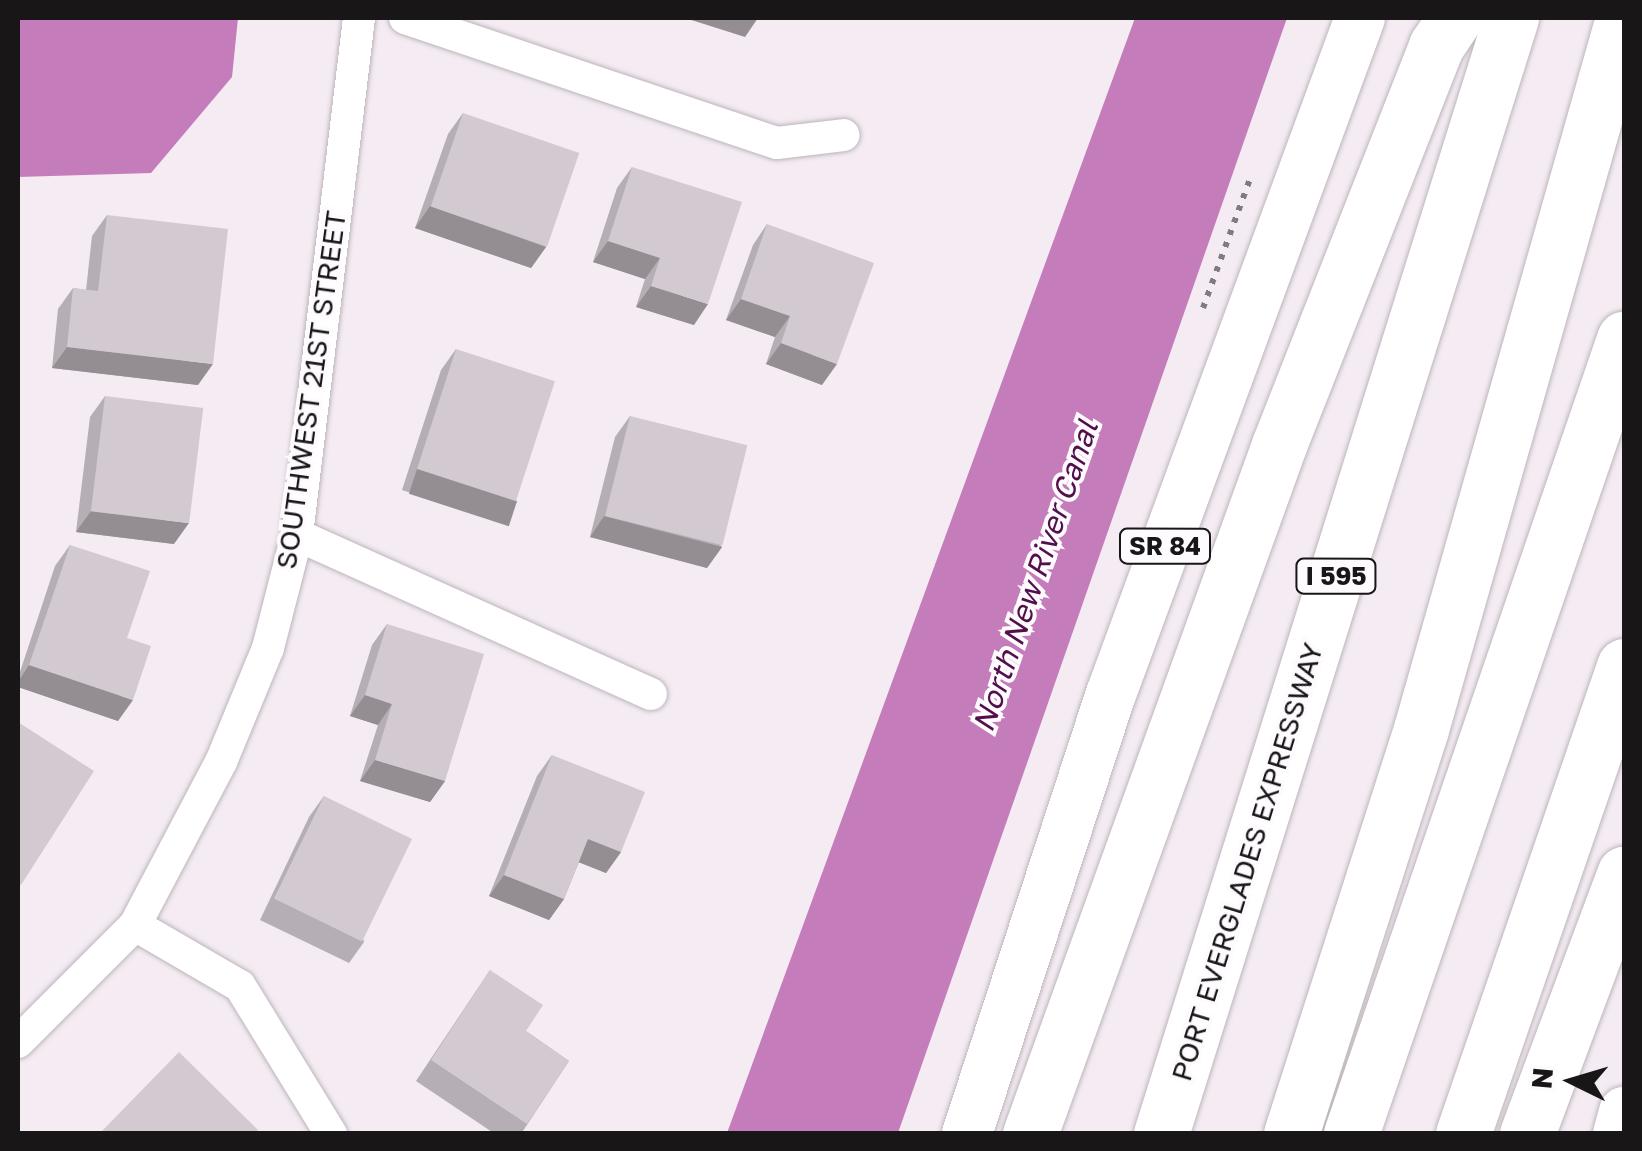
<!DOCTYPE html>
<html>
<head>
<meta charset="utf-8">
<style>
	body { margin:0 }
	#map { position:relative; width:1642px; height:1151px; overflow:hidden; background:#f4ebf3; font-family:"Golos Text",sans-serif }
	div>[style] { position:absolute }
	.water>* { inset:0; background:#c47cba }
	.path>* { height:6px; margin-top:-3px; transform-origin:0; background:repeating-linear-gradient(90deg,#807b7f 0 5px,transparent 0 13px) }
	.roads { filter:drop-shadow(0 0 2px #bdb5bb) drop-shadow(0 0 2px #bdb5bb) }
	.street>* { height:32px; margin:-16px; padding:0 16px; transform-origin:16px; border-radius:16px; background:#fff }
	.primary>* { height:50px; margin:-25px; padding:0 25px; transform-origin:25px; border-radius:25px; background:#fff }
	.highway>* { height:55px; margin:-27.5px; padding:0 27.5px; transform-origin:27.5px; border-radius:27.5px; background:#fff }
	.wall>* { inset:0; background:#b5aeb4 }
	.shaded-wall>* { inset:0; background:#948d92; transform-origin:0 0 }
	.building>* { inset:0; background:#d3cad1; transform-origin:0 0 }
	span { translate:-50% -50%; white-space:nowrap; text-align:center; line-height:1.15; -webkit-text-stroke:8px #fefbfe; paint-order:stroke }
	.shield-label span { padding:2px 8px; background:#fefbfe; border:2px solid; border-radius:8px; -webkit-text-stroke-width:0 }
	.shield-label { font-size:25px; color:#191618; font-weight:700 }
	.street-label { font-size:28px; color:#191618 }
	.water-label { font-size:30px; color:#51104b; font-style:italic }
	.frame { position:absolute; inset:0; border:20px solid #191618; pointer-events:none }
	.north { position:absolute; left:1522px; top:1031px; width:100px; height:100px; -webkit-text-stroke:8px #fefbfe; paint-order:stroke; rotate:275deg; font-size:28px; font-weight:700; line-height:40px; text-align:center; color:#191618 }
	.north::after { content:''; display:block; margin:auto; width:35px; height:45px; background:#191618; clip-path:polygon(50% 0,100% 100%,50% 72%,0 100%) }
</style>
</head>
<body>
<div id="map">
	<div class="water">
		<div style="clip-path:polygon(18px 18px,238px 18px,232px 77px,151px 173px,18px 177px)"></div>
		<div style="clip-path:polygon(1135px 18px,1287px 18px,898px 1133px,727px 1133px)"></div>
	</div>
	<div class="path">
		<div style="left:1203px;top:308px;width:137px;rotate:-70deg"></div>
	</div>
	<div class="roads">
		<div class="street">
			<div style="left:405px;top:18px;width:392px;rotate:18.6deg"></div>
			<div style="left:777px;top:143px;width:67px;rotate:-6.8deg"></div>
			<div style="left:297px;top:535px;width:388px;rotate:24.2deg"></div>
			<div style="left:135px;top:925px;width:121px;rotate:30.2deg"></div>
			<div style="left:240px;top:986px;width:174px;rotate:58.4deg"></div>
			<div style="left:18px;top:1042px;width:165px;rotate:-45deg"></div>
			<div style="left:135px;top:925px;width:184px;rotate:-62.2deg"></div>
			<div style="left:221px;top:762px;width:123px;rotate:-67.6deg"></div>
			<div style="left:268px;top:648px;width:117px;rotate:-75.6deg"></div>
			<div style="left:297px;top:535px;width:521px;rotate:-83.16deg"></div>
		</div>
		<div class="primary">
			<div style="left:967px;top:1134px;width:463px;rotate:-71.9deg"></div>
			<div style="left:1111px;top:694px;width:720px;rotate:-69.78deg"></div>
			<div style="left:1618px;top:1134px;width:23px;rotate:-75deg"></div>
		</div>
		<div class="highway">
			<div style="left:1030px;top:1134px;width:733px;rotate:-70.13deg"></div>
			<div style="left:1279px;top:445px;width:429px;rotate:-68.5deg"></div>
			<div style="left:1436px;top:46px;width:34px;rotate:-56deg"></div>
			<div style="left:1161px;top:1134px;width:1170px;rotate:-72.59deg"></div>
			<div style="left:1291px;top:1134px;width:425px;rotate:-72.2deg"></div>
			<div style="left:1421px;top:729px;width:739px;rotate:-74.14deg"></div>
			<div style="left:1351px;top:1134px;width:841px;rotate:-71.05deg"></div>
			<div style="left:1463px;top:1134px;width:495px;rotate:-71deg"></div>
			<div style="left:1527px;top:1134px;width:278px;rotate:-69.5deg"></div>
		</div>
	</div>
	<div class="wall">
		<div style="clip-path:polygon(463px 113px,546px 247px,531px 268px,415px 228px,448px 134px)"></div>
		<div style="clip-path:polygon(632px 167px,694px 325px,636px 307px,645px 279px,593px 262px,617px 188px)"></div>
		<div style="clip-path:polygon(107px 215px,198px 385px,52px 368px,58px 309px,73px 288px,86px 290px,92px 236px)"></div>
		<div style="clip-path:polygon(767px 224px,822px 385px,766px 364px,775px 337px,726px 320px,753px 245px)"></div>
		<div style="clip-path:polygon(456px 349px,517px 502px,502px 523px,402px 490px,441px 370px)"></div>
		<div style="clip-path:polygon(105px 396px,174px 544px,76px 532px,90px 417px)"></div>
		<div style="clip-path:polygon(630px 416px,722px 547px,707px 568px,590px 537px,615px 437px)"></div>
		<div style="clip-path:polygon(70px 545px,127px 638px,118px 721px,18px 687px,18px 678px,55px 566px)"></div>
		<div style="clip-path:polygon(387px 624px,445px 781px,430px 802px,360px 781px,378px 725px,350px 716px,372px 645px)"></div>
		<div style="clip-path:polygon(552px 755px,621px 852px,606px 873px,579px 862px,564px 899px,549px 920px,489px 896px,537px 776px)"></div>
		<div style="clip-path:polygon(324px 796px,364px 942px,349px 963px,260px 920px,309px 817px)"></div>
		<div style="clip-path:polygon(490px 970px,526px 1031px,569px 1061px,521px 1134px,495px 1134px,416px 1081px)"></div>
	</div>
	<div class="shaded-wall">
		<div style="clip-path:polygon(685px 18px,758px 18px,745px 37px)"></div>
		<div style="clip-path:polygon(430px 206px,546px 247px,531px 268px,415px 228px)"></div>
		<div style="clip-path:polygon(608px 241px,660px 258px,645px 279px,593px 262px)"></div>
		<div style="clip-path:polygon(651px 286px,708px 304px,694px 325px,636px 307px)"></div>
		<div style="clip-path:polygon(741px 299px,790px 316px,775px 337px,726px 320px)"></div>
		<div style="clip-path:polygon(781px 343px,837px 364px,822px 385px,766px 364px)"></div>
		<div style="clip-path:polygon(67px 347px,213px 364px,198px 385px,52px 368px)"></div>
		<div style="left:417px;top:469px;width:105px;height:26px;rotate:18deg"></div>
		<div style="clip-path:polygon(91px 511px,189px 523px,174px 544px,76px 532px)"></div>
		<div style="clip-path:polygon(604px 516px,722px 547px,707px 568px,590px 537px)"></div>
		<div style="clip-path:polygon(29px 665px,133px 700px,118px 721px,18px 687px,18px 682px)"></div>
		<div style="clip-path:polygon(365px 695px,392px 704px,378px 725px,350px 716px)"></div>
		<div style="clip-path:polygon(375px 760px,445px 781px,430px 802px,360px 781px)"></div>
		<div style="clip-path:polygon(588px 839px,621px 852px,606px 873px,573px 860px)"></div>
		<div style="clip-path:polygon(504px 875px,564px 899px,549px 920px,489px 896px)"></div>
	</div>
	<div class="building">
		<div style="left:463px;top:113px;width:123px;height:99px;rotate:19deg"></div>
		<div style="clip-path:polygon(632px 167px,742px 202px,708px 304px,651px 286px,660px 258px,608px 241px)"></div>
		<div style="clip-path:polygon(107px 215px,228px 229px,213px 364px,67px 347px,73px 288px,98px 291px)"></div>
		<div style="clip-path:polygon(767px 224px,874px 263px,837px 364px,781px 343px,790px 316px,741px 299px)"></div>
		<div style="left:456px;top:349px;width:104px;height:126px;rotate:18deg"></div>
		<div style="left:105px;top:396px;width:99px;height:116px;rotate:7deg"></div>
		<div style="left:630px;top:416px;width:121px;height:103px;rotate:14deg"></div>
		<div style="clip-path:polygon(70px 545px,150px 571px,127px 638px,151px 646px,133px 700px,29px 665px)"></div>
		<div style="clip-path:polygon(387px 624px,484px 654px,445px 781px,375px 760px,392px 704px,365px 695px)"></div>
		<div style="clip-path:polygon(18px 722px,94px 771px,21px 885px,18px 883px)"></div>
		<div style="clip-path:polygon(552px 755px,645px 792px,621px 852px,588px 839px,564px 899px,504px 875px)"></div>
		<div style="left:324px;top:796px;width:98px;height:114px;rotate:26deg"></div>
		<div style="clip-path:polygon(490px 970px,543px 1005px,526px 1031px,569px 1061px,527px 1124px,431px 1060px)"></div>
		<div style="clip-path:polygon(179px 1052px,258px 1130px,255px 1134px,104px 1134px,102px 1131px)"></div>
	</div>
	<div class="shield-label">
		<span style="left:1165px;top:546px">SR 84</span>
		<span style="left:1336px;top:576px">I 595</span>
	</div>
	<div class="street-label">
		<span style="left:311px;top:390px;rotate:-82deg">SOUTHWEST 21ST STREET</span>
		<span style="left:1247px;top:862px;rotate:-73deg">PORT EVERGLADES EXPRESSWAY</span>
	</div>
	<div class="water-label">
		<span style="left:1035px;top:576px;rotate:-71deg">North New River Canal</span>
	</div>
	<div class="frame"></div>
	<div class="north">N</div>
</div>
</body>
</html>
